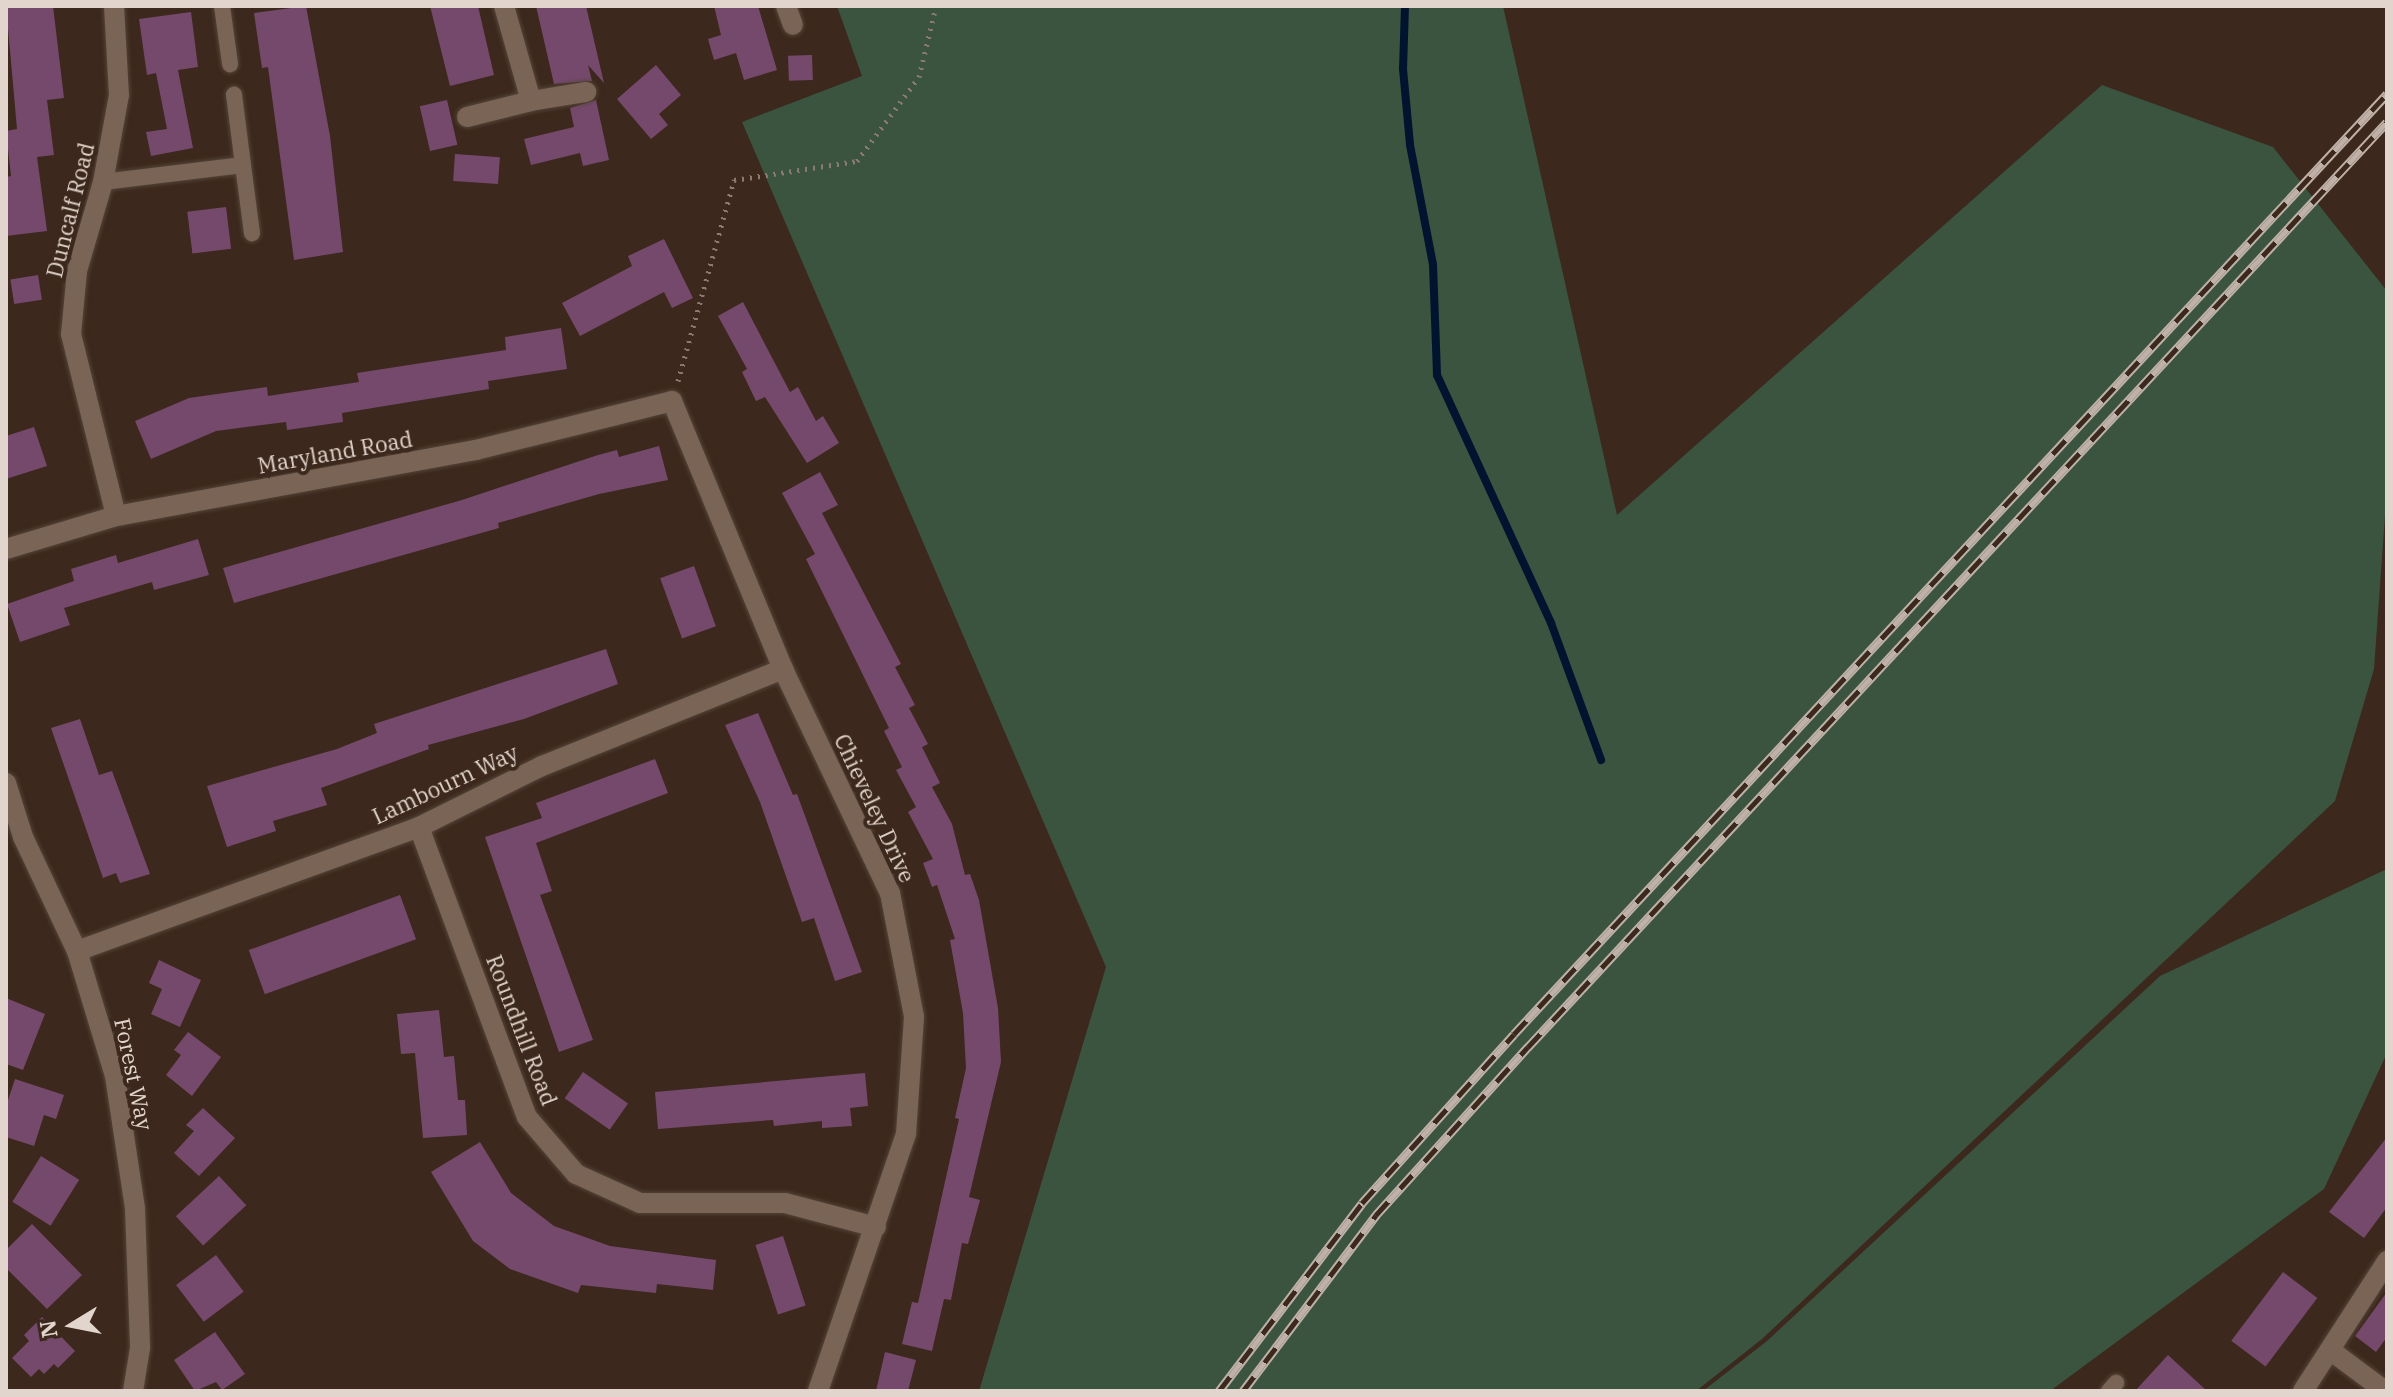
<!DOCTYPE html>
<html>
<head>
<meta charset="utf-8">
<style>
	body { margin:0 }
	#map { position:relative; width:2393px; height:1397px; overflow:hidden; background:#3c281c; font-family:"IBM Plex Serif",serif }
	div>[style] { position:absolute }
	.green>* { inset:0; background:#3a543f }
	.stream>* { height:8px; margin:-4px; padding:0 4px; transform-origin:4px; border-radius:4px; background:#00142f }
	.building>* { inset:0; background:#75496c; transform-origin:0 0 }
	.path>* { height:5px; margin-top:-2.5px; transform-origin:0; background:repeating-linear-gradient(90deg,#8b7a70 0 2px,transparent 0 8px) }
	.roads { filter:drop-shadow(0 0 2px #544439) drop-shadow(0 0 2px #544439) }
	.lane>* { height:16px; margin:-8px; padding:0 8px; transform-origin:8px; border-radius:8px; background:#7a6456 }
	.street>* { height:20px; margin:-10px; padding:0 10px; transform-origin:10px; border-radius:10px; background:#7a6456 }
	.rail>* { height:9px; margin-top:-4.5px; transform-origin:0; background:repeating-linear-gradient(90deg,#3c281c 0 18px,#c0b1a8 0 36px); box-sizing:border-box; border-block:2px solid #c0b1a8 }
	span { translate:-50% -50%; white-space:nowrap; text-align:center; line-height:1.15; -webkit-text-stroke:8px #3c281c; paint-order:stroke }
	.street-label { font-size:22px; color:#e2d5cd }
	.frame { position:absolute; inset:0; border:8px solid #e2d5cd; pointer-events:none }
	.north { position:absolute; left:32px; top:1285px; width:80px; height:80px; -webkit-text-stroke:6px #3c281c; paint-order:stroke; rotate:260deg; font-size:22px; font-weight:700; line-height:32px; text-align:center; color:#e2d5cd }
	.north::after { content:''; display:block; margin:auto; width:28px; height:36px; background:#e2d5cd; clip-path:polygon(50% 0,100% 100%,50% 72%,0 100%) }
</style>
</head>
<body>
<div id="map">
	<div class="green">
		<div style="clip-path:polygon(837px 6px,1503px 6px,1617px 515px,2102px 85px,2273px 147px,2387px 291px,2387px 488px,2374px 669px,2335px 801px,1762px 1339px,1696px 1391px,979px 1391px,1106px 967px,742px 122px,862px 76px)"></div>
		<div style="clip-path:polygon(2387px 869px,2387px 1053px,2324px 1189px,2050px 1391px,1703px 1391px,1767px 1341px,2160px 976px)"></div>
	</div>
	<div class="stream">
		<div style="left:1405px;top:6px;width:63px;rotate:91.8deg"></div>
		<div style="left:1403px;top:69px;width:76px;rotate:84.7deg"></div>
		<div style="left:1410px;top:145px;width:122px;rotate:79.1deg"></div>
		<div style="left:1433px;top:265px;width:110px;rotate:87.9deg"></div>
		<div style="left:1437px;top:375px;width:273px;rotate:65.3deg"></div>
		<div style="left:1551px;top:623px;width:146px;rotate:69.9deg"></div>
	</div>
	<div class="building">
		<div style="clip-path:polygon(6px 6px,53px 6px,64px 98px,47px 100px,54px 155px,37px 157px,47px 231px,6px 236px,6px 177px,11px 176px,6px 131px,17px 129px)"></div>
		<div style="clip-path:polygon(306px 6px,330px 136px,343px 252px,294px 260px,268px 67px,262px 68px,254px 13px)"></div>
		<div style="clip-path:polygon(430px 6px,478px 6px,494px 75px,450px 86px)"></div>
		<div style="clip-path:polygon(536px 6px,586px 6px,604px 83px,588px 65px,592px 81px,554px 84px)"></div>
		<div style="clip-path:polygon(714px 6px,758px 6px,777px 70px,744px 80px,736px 53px,714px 60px,708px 39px,721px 35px)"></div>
		<div style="clip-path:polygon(191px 12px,198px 67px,178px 70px,193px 148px,151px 156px,146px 132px,167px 129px,156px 73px,147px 75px,139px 19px)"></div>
		<div style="left:812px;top:55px;width:25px;height:24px;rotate:88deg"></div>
		<div style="clip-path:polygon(656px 65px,681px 95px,659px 114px,668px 125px,651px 139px,617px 99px)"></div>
		<div style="left:447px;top:100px;width:46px;height:28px;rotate:77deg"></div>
		<div style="clip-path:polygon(596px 100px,609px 160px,583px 166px,580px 153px,531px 165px,524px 139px,574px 127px,570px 108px)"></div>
		<div style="left:455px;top:154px;width:45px;height:27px;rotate:4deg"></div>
		<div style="left:226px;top:207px;width:42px;height:39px;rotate:83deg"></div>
		<div style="clip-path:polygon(664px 239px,693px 298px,672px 308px,664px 292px,580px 336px,562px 303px,632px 266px,628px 256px)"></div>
		<div style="left:38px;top:275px;width:25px;height:28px;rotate:81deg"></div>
		<div style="clip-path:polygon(743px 302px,790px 392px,798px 387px,816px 421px,823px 416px,839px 443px,807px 463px,765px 397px,756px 401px,742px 372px,747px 369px,718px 316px)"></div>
		<div style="clip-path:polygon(561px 328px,567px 369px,488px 381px,489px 389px,342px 413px,343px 422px,287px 430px,286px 422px,216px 431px,151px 459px,135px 421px,189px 398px,267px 387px,268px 396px,359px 382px,357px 373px,506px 350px,505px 337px)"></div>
		<div style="clip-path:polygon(34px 427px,47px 466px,6px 479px,6px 436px)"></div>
		<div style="clip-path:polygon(659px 446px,668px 480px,599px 494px,498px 523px,499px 528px,234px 603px,223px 568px,462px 500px,598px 455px,617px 450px,619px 457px)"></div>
		<div style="clip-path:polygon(820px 472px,838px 505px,822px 513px,901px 664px,895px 667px,915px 705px,909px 708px,928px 744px,922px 747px,940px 783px,932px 787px,952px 824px,965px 875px,970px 874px,979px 900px,998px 1008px,1001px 1062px,969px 1197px,980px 1200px,968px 1244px,962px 1243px,951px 1300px,944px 1299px,932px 1351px,902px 1344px,912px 1302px,918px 1303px,959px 1119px,955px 1118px,966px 1068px,963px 1013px,950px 940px,955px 939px,937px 885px,932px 887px,923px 863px,933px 859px,908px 812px,916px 807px,896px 770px,902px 767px,884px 731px,889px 728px,806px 559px,815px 554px,782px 493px)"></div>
		<div style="clip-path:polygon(198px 539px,209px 575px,154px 590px,152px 582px,64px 608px,70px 625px,20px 642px,7px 604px,74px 581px,71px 569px,116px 555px,118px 563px)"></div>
		<div style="left:694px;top:566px;width:64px;height:36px;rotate:70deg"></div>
		<div style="clip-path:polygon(606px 649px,618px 684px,524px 719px,428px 745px,429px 749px,321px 788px,327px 805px,273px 821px,276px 831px,227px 847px,207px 786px,337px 749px,377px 733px,374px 724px)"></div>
		<div style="clip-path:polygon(758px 713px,793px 795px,797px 794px,862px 972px,835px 981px,814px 918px,802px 922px,760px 802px,725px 725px)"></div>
		<div style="clip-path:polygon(80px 719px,99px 775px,112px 771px,150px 874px,120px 883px,116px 873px,103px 878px,51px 728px)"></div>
		<div style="clip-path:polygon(655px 759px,668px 793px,536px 843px,552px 891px,540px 895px,593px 1040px,559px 1052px,485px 837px,542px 818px,536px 803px)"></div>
		<div style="left:400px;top:895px;width:47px;height:161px;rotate:70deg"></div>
		<div style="clip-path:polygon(159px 960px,201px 980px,180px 1027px,151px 1014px,162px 989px,149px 983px)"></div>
		<div style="clip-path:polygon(6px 998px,45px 1014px,23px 1070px,6px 1064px)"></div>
		<div style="clip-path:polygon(439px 1010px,444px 1057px,454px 1056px,458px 1100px,465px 1100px,467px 1135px,423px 1138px,415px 1053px,401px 1054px,397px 1014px)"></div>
		<div style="clip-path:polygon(188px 1032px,221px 1057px,192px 1096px,166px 1075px,181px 1055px,174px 1050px)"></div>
		<div style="left:583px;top:1072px;width:55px;height:32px;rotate:35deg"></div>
		<div style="clip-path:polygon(865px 1073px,868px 1106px,850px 1108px,852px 1126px,822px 1128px,822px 1121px,774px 1126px,773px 1120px,658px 1129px,655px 1092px)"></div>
		<div style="clip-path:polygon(15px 1079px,64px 1095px,56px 1119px,44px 1115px,34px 1146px,6px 1137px,6px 1106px)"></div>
		<div style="clip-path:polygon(203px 1108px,235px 1138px,199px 1176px,174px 1153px,194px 1131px,186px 1125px)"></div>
		<div style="clip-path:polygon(2387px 1137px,2387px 1207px,2364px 1238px,2329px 1212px)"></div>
		<div style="clip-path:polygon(480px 1142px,511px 1193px,554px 1226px,610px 1246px,716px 1260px,713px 1290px,657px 1284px,656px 1293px,581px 1285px,578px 1293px,510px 1269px,473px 1241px,431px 1172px)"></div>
		<div style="left:41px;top:1156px;width:45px;height:54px;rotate:32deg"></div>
		<div style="left:219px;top:1176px;width:40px;height:59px;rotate:47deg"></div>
		<div style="clip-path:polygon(32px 1224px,82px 1275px,47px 1309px,6px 1268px,6px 1250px)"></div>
		<div style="left:783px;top:1236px;width:73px;height:29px;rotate:72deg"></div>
		<div style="left:216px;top:1255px;width:46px;height:50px;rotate:53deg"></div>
		<div style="left:2283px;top:1272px;width:43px;height:86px;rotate:37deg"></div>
		<div style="clip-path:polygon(2387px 1292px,2387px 1337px,2376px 1352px,2355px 1336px)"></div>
		<div style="clip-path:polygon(42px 1317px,75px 1351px,58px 1368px,54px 1364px,44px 1374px,39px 1369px,31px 1377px,12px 1358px,29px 1341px,24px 1335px)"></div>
		<div style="clip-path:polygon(215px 1332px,245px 1374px,222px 1390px,216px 1382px,195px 1391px,174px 1360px)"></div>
		<div style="clip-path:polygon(885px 1352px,916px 1360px,908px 1391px,876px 1391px)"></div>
		<div style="clip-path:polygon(2168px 1355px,2207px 1391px,2135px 1391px)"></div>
	</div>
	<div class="path">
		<div style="left:678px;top:381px;width:209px;rotate:-74.4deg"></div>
		<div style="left:734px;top:180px;width:124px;rotate:-8.8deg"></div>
		<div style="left:857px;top:161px;width:104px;rotate:-53.6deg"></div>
		<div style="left:919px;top:77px;width:73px;rotate:-76.5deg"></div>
	</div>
	<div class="roads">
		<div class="lane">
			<div style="left:222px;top:6px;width:59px;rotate:82.1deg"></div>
			<div style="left:243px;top:165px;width:69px;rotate:82.5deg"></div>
			<div style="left:103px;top:182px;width:141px;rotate:-6.9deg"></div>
			<div style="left:243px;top:165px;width:71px;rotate:-97.3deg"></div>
			<div style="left:2109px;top:1391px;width:11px;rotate:-49deg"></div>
		</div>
		<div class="street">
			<div style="left:114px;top:6px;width:89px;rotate:86.8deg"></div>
			<div style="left:119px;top:95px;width:88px;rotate:100.4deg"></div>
			<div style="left:103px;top:182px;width:93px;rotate:106.3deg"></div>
			<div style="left:77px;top:271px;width:63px;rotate:95.4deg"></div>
			<div style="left:71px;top:334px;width:187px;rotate:76.1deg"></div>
			<div style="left:504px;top:6px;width:99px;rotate:74.1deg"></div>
			<div style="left:531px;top:101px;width:56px;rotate:-9.3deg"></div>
			<div style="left:786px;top:6px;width:20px;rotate:70deg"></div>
			<div style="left:467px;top:117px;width:66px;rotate:-14deg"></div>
			<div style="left:6px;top:549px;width:115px;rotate:-16.7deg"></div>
			<div style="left:116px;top:516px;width:366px;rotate:-10.4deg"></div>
			<div style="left:476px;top:450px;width:202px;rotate:-14deg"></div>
			<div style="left:672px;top:401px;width:290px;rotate:67.5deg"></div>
			<div style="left:783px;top:669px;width:248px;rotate:64.5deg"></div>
			<div style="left:890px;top:893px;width:126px;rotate:79deg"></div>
			<div style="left:914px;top:1017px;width:117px;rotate:93.9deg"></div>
			<div style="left:906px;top:1134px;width:272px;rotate:108.9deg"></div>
			<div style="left:6px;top:783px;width:57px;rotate:72.5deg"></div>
			<div style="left:23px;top:837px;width:126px;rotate:64.7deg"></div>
			<div style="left:77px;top:951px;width:131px;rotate:73.1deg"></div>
			<div style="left:115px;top:1076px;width:134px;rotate:81.4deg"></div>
			<div style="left:135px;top:1209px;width:139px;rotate:87.9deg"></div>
			<div style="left:140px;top:1348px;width:44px;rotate:99.2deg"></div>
			<div style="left:419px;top:827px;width:309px;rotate:69.6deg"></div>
			<div style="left:527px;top:1117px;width:75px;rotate:49.3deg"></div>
			<div style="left:576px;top:1174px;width:70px;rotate:24.4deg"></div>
			<div style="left:640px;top:1203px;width:145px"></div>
			<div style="left:785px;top:1203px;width:94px;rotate:14.8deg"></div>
			<div style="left:77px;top:951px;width:364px;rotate:-19.9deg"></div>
			<div style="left:419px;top:827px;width:137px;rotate:-26.4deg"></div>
			<div style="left:542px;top:766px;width:260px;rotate:-21.9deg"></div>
			<div style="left:2330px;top:1350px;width:69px;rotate:36.7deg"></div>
			<div style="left:2303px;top:1391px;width:155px;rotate:-57.1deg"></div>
		</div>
	</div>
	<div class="rail">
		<div style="left:1219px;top:1391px;width:236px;rotate:-52.7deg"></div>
		<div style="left:1362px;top:1203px;width:227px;rotate:-48deg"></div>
		<div style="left:1514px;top:1034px;width:1283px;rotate:-47.12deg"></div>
		<div style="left:1243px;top:1391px;width:221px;rotate:-52.9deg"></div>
		<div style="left:1376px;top:1215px;width:227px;rotate:-47.9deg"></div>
		<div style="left:1528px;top:1047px;width:1262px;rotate:-47.12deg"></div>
	</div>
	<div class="street-label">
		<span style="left:70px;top:210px;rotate:-76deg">Duncalf Road</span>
		<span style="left:335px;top:452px;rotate:-10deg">Maryland Road</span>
		<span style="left:445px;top:784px;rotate:-25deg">Lambourn Way</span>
		<span style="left:875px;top:808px;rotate:65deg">Chieveley Drive</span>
		<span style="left:522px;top:1030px;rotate:69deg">Roundhill Road</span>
		<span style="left:134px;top:1074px;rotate:78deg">Forest Way</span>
	</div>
	<div class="frame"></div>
	<div class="north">N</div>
</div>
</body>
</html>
